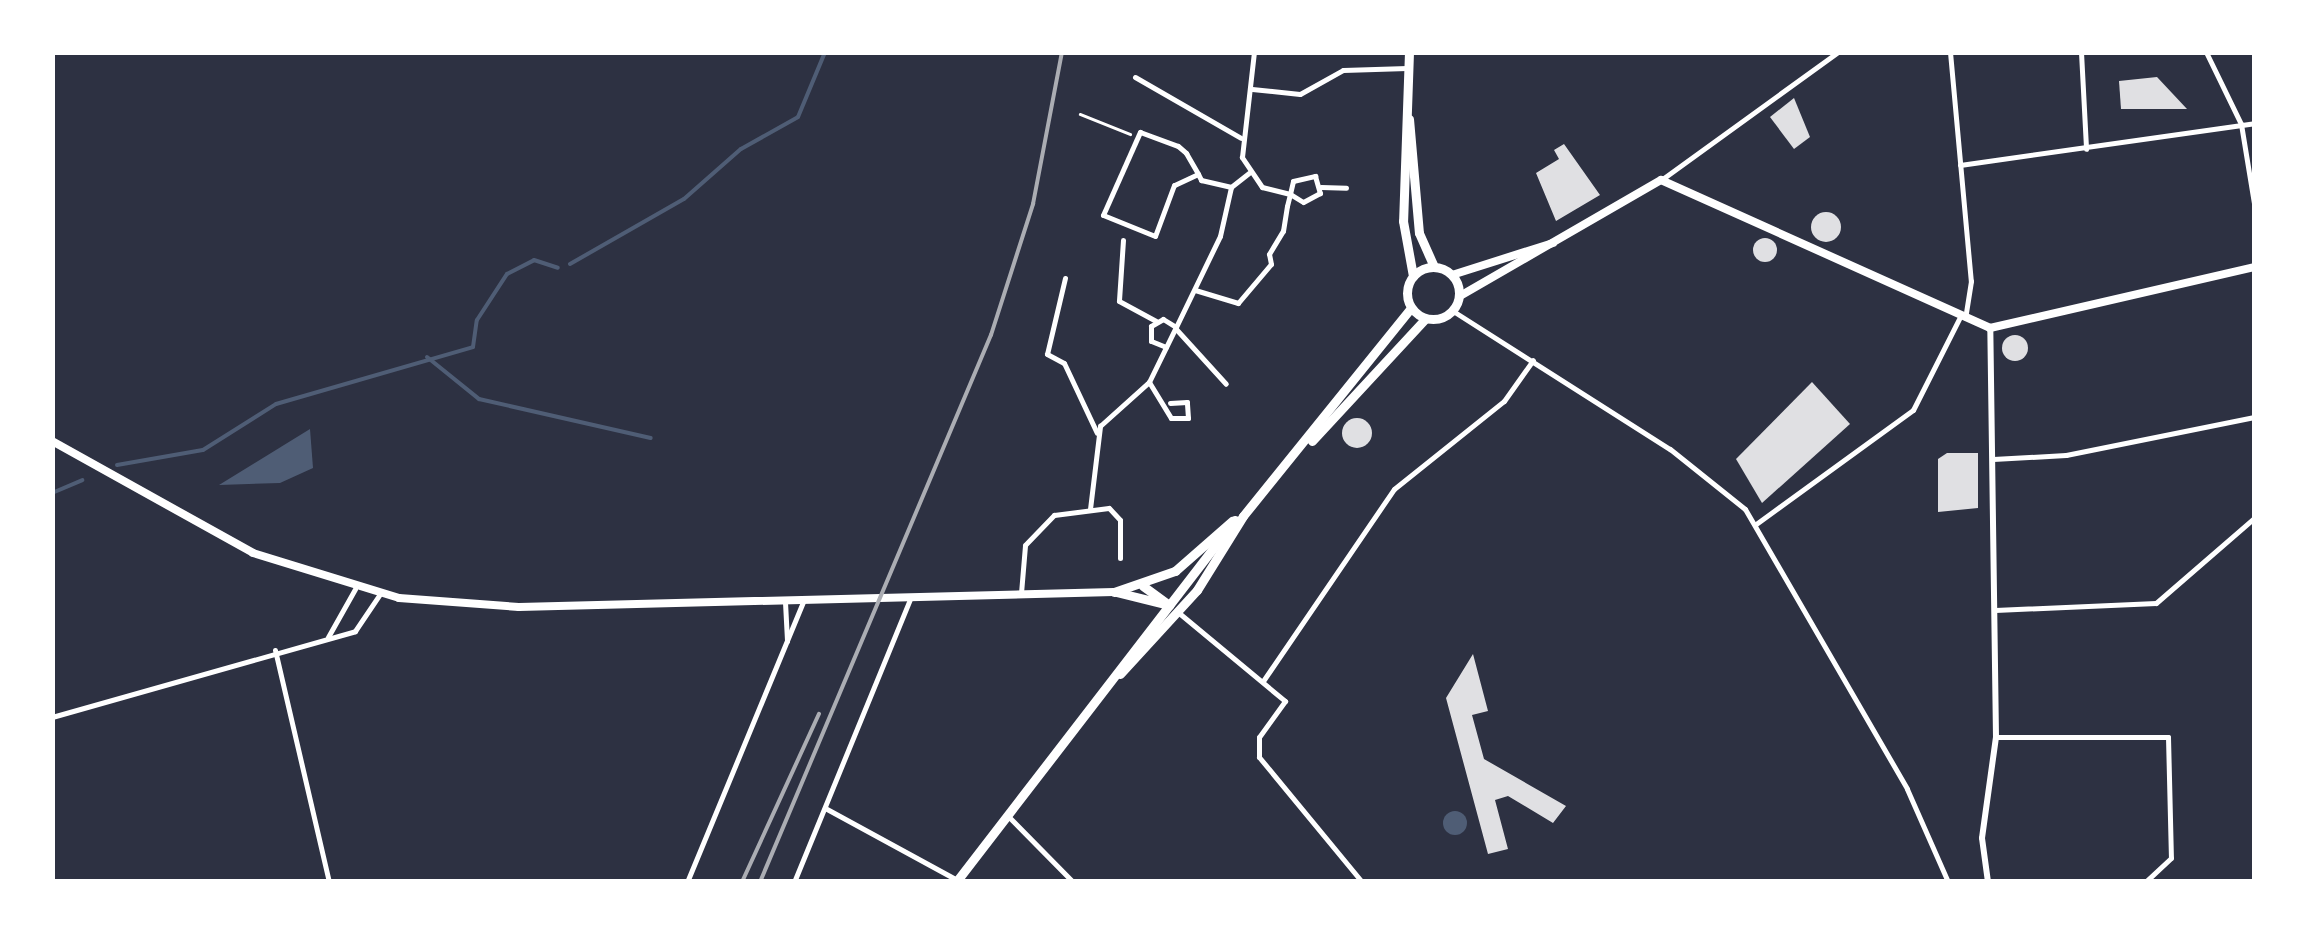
<!DOCTYPE html>
<html>
<head>
<meta charset="utf-8">
<style>
	body { margin:0 }
	#map { position:relative; width:2307px; height:934px; overflow:hidden; background:#2d3142; font-family:"Sofia Sans Condensed",sans-serif }
	div>[style] { position:absolute }
	.water>* { inset:0; background:#4f5d75 }
	.round { border-radius:50% }
	.stream>* { height:4px; margin:-2px; padding:0 2px; transform-origin:2px; border-radius:2px; background:#4f5d75 }
	.building>* { inset:0; background:#e0e0e3 }
	.path>* { height:2.5px; margin:-1.25px; padding:0 1.25px; transform-origin:1.25px; border-radius:1.25px; background:#fff }
	.minor>* { height:5px; margin:-2.5px; padding:0 2.5px; transform-origin:2.5px; border-radius:2.5px; background:#fff }
	.tertiary>* { height:6px; margin:-3px; padding:0 3px; transform-origin:3px; border-radius:3px; background:#fff }
	.secondary>* { height:8px; margin:-4px; padding:0 4px; transform-origin:4px; border-radius:4px; background:#fff }
	.primary>* { height:9px; margin:-4.5px; padding:0 4.5px; transform-origin:4.5px; border-radius:4.5px; background:#fff }
	.primary>.ring { margin:-4.5px; padding:0; box-sizing:content-box; background:none; border:9px solid #fff; border-radius:50% }
	.rail>* { height:4px; margin:-2px; padding:0 2px; transform-origin:2px; border-radius:2px; background:#abadb3 }
	span { translate:-50% -50%; white-space:nowrap; text-align:center; line-height:1.15; -webkit-text-stroke:9px #fff; paint-order:stroke }
	.frame { position:absolute; inset:0; border:55px solid #fff; pointer-events:none }
</style>
</head>
<body>
<div id="map">
	<div class="water">
		<div style="clip-path:polygon(310px 429px,313px 468px,280px 483px,219px 485px)"></div>
		<div class="round" style="left:1443px;top:811px;width:24px;height:24px"></div>
	</div>
	<div class="stream">
		<div style="left:570px;top:264px;width:131px;rotate:-29.7deg"></div>
		<div style="left:684px;top:199px;width:76px;rotate:-41.3deg"></div>
		<div style="left:741px;top:149px;width:65px;rotate:-29.3deg"></div>
		<div style="left:798px;top:117px;width:70px;rotate:-67.4deg"></div>
		<div style="left:427px;top:357px;width:67px;rotate:38.9deg"></div>
		<div style="left:479px;top:399px;width:176px;rotate:12.8deg"></div>
		<div style="left:117px;top:465px;width:87px;rotate:-9.9deg"></div>
		<div style="left:203px;top:450px;width:86px;rotate:-32.2deg"></div>
		<div style="left:276px;top:404px;width:205px;rotate:-16.1deg"></div>
		<div style="left:473px;top:347px;width:27px;rotate:-82deg"></div>
		<div style="left:477px;top:320px;width:55px;rotate:-56.9deg"></div>
		<div style="left:507px;top:274px;width:30px;rotate:-27deg"></div>
		<div style="left:534px;top:260px;width:25px;rotate:18deg"></div>
		<div style="left:52px;top:493px;width:33px;rotate:-23deg"></div>
	</div>
	<div class="building">
		<div style="clip-path:polygon(2157px 77px,2187px 109px,2121px 109px,2119px 81px)"></div>
		<div style="clip-path:polygon(1794px 98px,1810px 137px,1794px 149px,1770px 117px)"></div>
		<div style="clip-path:polygon(1564px 144px,1600px 195px,1556px 221px,1536px 173px,1559px 159px,1554px 150px)"></div>
		<div class="round" style="left:1811px;top:212px;width:30px;height:30px"></div>
		<div class="round" style="left:1753px;top:238px;width:24px;height:24px"></div>
		<div class="round" style="left:2002px;top:335px;width:26px;height:26px"></div>
		<div style="clip-path:polygon(1812px 382px,1850px 424px,1762px 503px,1736px 459px)"></div>
		<div class="round" style="left:1342px;top:418px;width:30px;height:30px"></div>
		<div style="clip-path:polygon(1947px 453px,1978px 453px,1978px 508px,1938px 512px,1938px 459px)"></div>
		<div style="clip-path:polygon(1473px 654px,1488px 711px,1472px 715px,1484px 759px,1566px 806px,1553px 823px,1508px 796px,1495px 800px,1508px 849px,1488px 854px,1446px 698px)"></div>
	</div>
	<div class="path">
		<div style="left:1080px;top:114px;width:54px;rotate:21.8deg"></div>
	</div>
	<div class="minor">
		<div style="left:1950px;top:52px;width:230px;rotate:84.8deg"></div>
		<div style="left:1971px;top:281px;width:37px;rotate:99deg"></div>
		<div style="left:2081px;top:52px;width:97px;rotate:87deg"></div>
		<div style="left:2206px;top:52px;width:80px;rotate:64.1deg"></div>
		<div style="left:2241px;top:124px;width:80px;rotate:80.7deg"></div>
		<div style="left:1135px;top:77px;width:122px;rotate:29.9deg"></div>
		<div style="left:1252px;top:89px;width:48px;rotate:5.9deg"></div>
		<div style="left:1300px;top:94px;width:49px;rotate:-29.2deg"></div>
		<div style="left:1343px;top:70px;width:64px;rotate:-1.8deg"></div>
		<div style="left:1960px;top:165px;width:297px;rotate:-8.1deg"></div>
		<div style="left:1198px;top:174px;width:26px;rotate:155deg"></div>
		<div style="left:1174px;top:185px;width:54px;rotate:110.4deg"></div>
		<div style="left:1155px;top:236px;width:56px;rotate:-158deg"></div>
		<div style="left:1103px;top:215px;width:91px;rotate:-66deg"></div>
		<div style="left:1140px;top:132px;width:40px;rotate:20.2deg"></div>
		<div style="left:1178px;top:146px;width:11px;rotate:41deg"></div>
		<div style="left:1186px;top:153px;width:24px;rotate:60deg"></div>
		<div style="left:1198px;top:174px;width:7px;rotate:63deg"></div>
		<div style="left:1201px;top:180px;width:31px;rotate:13deg"></div>
		<div style="left:1661px;top:180px;width:218px;rotate:-35.9deg"></div>
		<div style="left:1321px;top:187px;width:25px;rotate:2deg"></div>
		<div style="left:1123px;top:240px;width:61px;rotate:93.8deg"></div>
		<div style="left:1119px;top:301px;width:42px;rotate:28.4deg"></div>
		<div style="left:1065px;top:278px;width:78px;rotate:103.3deg"></div>
		<div style="left:1047px;top:354px;width:19px;rotate:28deg"></div>
		<div style="left:1064px;top:363px;width:77px;rotate:64.8deg"></div>
		<div style="left:1195px;top:290px;width:45px;rotate:16.8deg"></div>
		<div style="left:1238px;top:303px;width:51px;rotate:-49.8deg"></div>
		<div style="left:1271px;top:264px;width:10px;rotate:-101deg"></div>
		<div style="left:1269px;top:254px;width:27px;rotate:-59deg"></div>
		<div style="left:1283px;top:231px;width:25px;rotate:-81deg"></div>
		<div style="left:1287px;top:206px;width:12px;rotate:-76deg"></div>
		<div style="left:1290px;top:194px;width:13px;rotate:-77deg"></div>
		<div style="left:1293px;top:181px;width:23px;rotate:-13deg"></div>
		<div style="left:1315px;top:176px;width:18px;rotate:74deg"></div>
		<div style="left:1320px;top:193px;width:19px;rotate:152deg"></div>
		<div style="left:1303px;top:202px;width:15px;rotate:-148deg"></div>
		<div style="left:1290px;top:194px;width:29px;rotate:-166deg"></div>
		<div style="left:1262px;top:187px;width:36px;rotate:-124deg"></div>
		<div style="left:1242px;top:157px;width:106px;rotate:-83.5deg"></div>
		<div style="left:1453px;top:311px;width:257px;rotate:32.5deg"></div>
		<div style="left:1670px;top:449px;width:96px;rotate:38.7deg"></div>
		<div style="left:1745px;top:509px;width:323px;rotate:59.9deg"></div>
		<div style="left:1907px;top:789px;width:102px;rotate:66.2deg"></div>
		<div style="left:1176px;top:327px;width:101px;rotate:-64.2deg"></div>
		<div style="left:1220px;top:236px;width:50px;rotate:-77.3deg"></div>
		<div style="left:1231px;top:187px;width:23px;rotate:-38deg"></div>
		<div style="left:1176px;top:329px;width:74px;rotate:47.7deg"></div>
		<div style="left:1166px;top:347px;width:16px;rotate:-158deg"></div>
		<div style="left:1151px;top:341px;width:15px;rotate:-90deg"></div>
		<div style="left:1151px;top:326px;width:14px;rotate:-30deg"></div>
		<div style="left:1163px;top:319px;width:15px;rotate:32deg"></div>
		<div style="left:1149px;top:382px;width:42px;rotate:58.6deg"></div>
		<div style="left:1171px;top:418px;width:17px"></div>
		<div style="left:1188px;top:418px;width:16px;rotate:-94deg"></div>
		<div style="left:1187px;top:402px;width:17px;rotate:177deg"></div>
		<div style="left:1993px;top:459px;width:73px;rotate:-3.1deg"></div>
		<div style="left:2066px;top:455px;width:192px;rotate:-11.4deg"></div>
		<div style="left:1090px;top:509px;width:84px;rotate:-83.1deg"></div>
		<div style="left:1100px;top:426px;width:66px;rotate:-41.9deg"></div>
		<div style="left:1149px;top:382px;width:61px;rotate:-63.9deg"></div>
		<div style="left:1756px;top:524px;width:194px;rotate:-36deg"></div>
		<div style="left:1913px;top:410px;width:104px;rotate:-63.2deg"></div>
		<div style="left:1021px;top:593px;width:48px;rotate:-85.2deg"></div>
		<div style="left:1025px;top:545px;width:42px;rotate:-46deg"></div>
		<div style="left:1054px;top:515px;width:55px;rotate:-7.3deg"></div>
		<div style="left:1109px;top:508px;width:16px;rotate:47deg"></div>
		<div style="left:1120px;top:520px;width:38px;rotate:90deg"></div>
		<div style="left:785px;top:602px;width:39px;rotate:87deg"></div>
		<div style="left:1995px;top:610px;width:161px;rotate:-2.5deg"></div>
		<div style="left:2156px;top:603px;width:130px;rotate:-40.9deg"></div>
		<div style="left:1179px;top:613px;width:138px;rotate:39.7deg"></div>
		<div style="left:1285px;top:701px;width:44px;rotate:125.8deg"></div>
		<div style="left:1259px;top:737px;width:20px;rotate:90deg"></div>
		<div style="left:1259px;top:757px;width:162px;rotate:50.5deg"></div>
		<div style="left:328px;top:637px;width:55px;rotate:-60.6deg"></div>
		<div style="left:275px;top:650px;width:238px;rotate:76.9deg"></div>
		<div style="left:1263px;top:681px;width:232px;rotate:-55.7deg"></div>
		<div style="left:1394px;top:489px;width:141px;rotate:-38.7deg"></div>
		<div style="left:1504px;top:401px;width:50px;rotate:-54.7deg"></div>
		<div style="left:52px;top:717px;width:315px;rotate:-15.8deg"></div>
		<div style="left:355px;top:631px;width:45px;rotate:-56deg"></div>
		<div style="left:1996px;top:737px;width:172px"></div>
		<div style="left:2168px;top:737px;width:121px;rotate:88.6deg"></div>
		<div style="left:2171px;top:858px;width:35px;rotate:137deg"></div>
		<div style="left:825px;top:808px;width:150px;rotate:28.6deg"></div>
		<div style="left:1007px;top:815px;width:94px;rotate:45.4deg"></div>
		<div style="left:687px;top:882px;width:303px;rotate:-67.5deg"></div>
		<div style="left:794px;top:882px;width:306px;rotate:-67.7deg"></div>
	</div>
	<div class="tertiary">
		<div style="left:1988px;top:882px;width:44px;rotate:-97.8deg"></div>
		<div style="left:1982px;top:838px;width:102px;rotate:-82.1deg"></div>
		<div style="left:1996px;top:737px;width:409px;rotate:-90.8deg"></div>
	</div>
	<div class="secondary">
		<div style="left:1452px;top:275px;width:106px;rotate:-17.6deg"></div>
		<div style="left:1460px;top:296px;width:232px;rotate:-30deg"></div>
		<div style="left:1661px;top:180px;width:361px;rotate:24.2deg"></div>
		<div style="left:1990px;top:328px;width:271px;rotate:-13deg"></div>
		<div style="left:52px;top:441px;width:230px;rotate:29.1deg"></div>
		<div style="left:253px;top:553px;width:153px;rotate:17.1deg"></div>
		<div style="left:399px;top:598px;width:120px;rotate:4.3deg"></div>
		<div style="left:519px;top:607px;width:595px;rotate:-1.44deg"></div>
	</div>
	<div class="primary">
		<div style="left:1409px;top:52px;width:169px;rotate:92deg"></div>
		<div style="left:1403px;top:221px;width:56px;rotate:79.7deg"></div>
		<div style="left:1409px;top:119px;width:114px;rotate:85deg"></div>
		<div style="left:1419px;top:233px;width:37px;rotate:66deg"></div>
		<div class="ring" style="left:1407px;top:267px;width:43px;height:43px"></div>
		<div style="left:1312px;top:441px;width:166px;rotate:-47.2deg"></div>
		<div style="left:1143px;top:586px;width:32px;rotate:36deg"></div>
		<div style="left:1114px;top:592px;width:65px;rotate:-19deg"></div>
		<div style="left:1175px;top:571px;width:76px;rotate:-41.3deg"></div>
		<div style="left:1116px;top:592px;width:55px;rotate:13.8deg"></div>
		<div style="left:1120px;top:674px;width:114px;rotate:-47.5deg"></div>
		<div style="left:1197px;top:590px;width:87px;rotate:-58.1deg"></div>
		<div style="left:1243px;top:516px;width:267px;rotate:-51.1deg"></div>
		<div style="left:956px;top:882px;width:457px;rotate:-52.4deg"></div>
	</div>
	<div class="rail">
		<div style="left:742px;top:882px;width:185px;rotate:-65.4deg"></div>
		<div style="left:760px;top:882px;width:594px;rotate:-67.11deg"></div>
		<div style="left:991px;top:335px;width:138px;rotate:-72.2deg"></div>
		<div style="left:1033px;top:204px;width:155px;rotate:-79.2deg"></div>
	</div>
	<div class="frame"></div>
</div>
</body>
</html>
